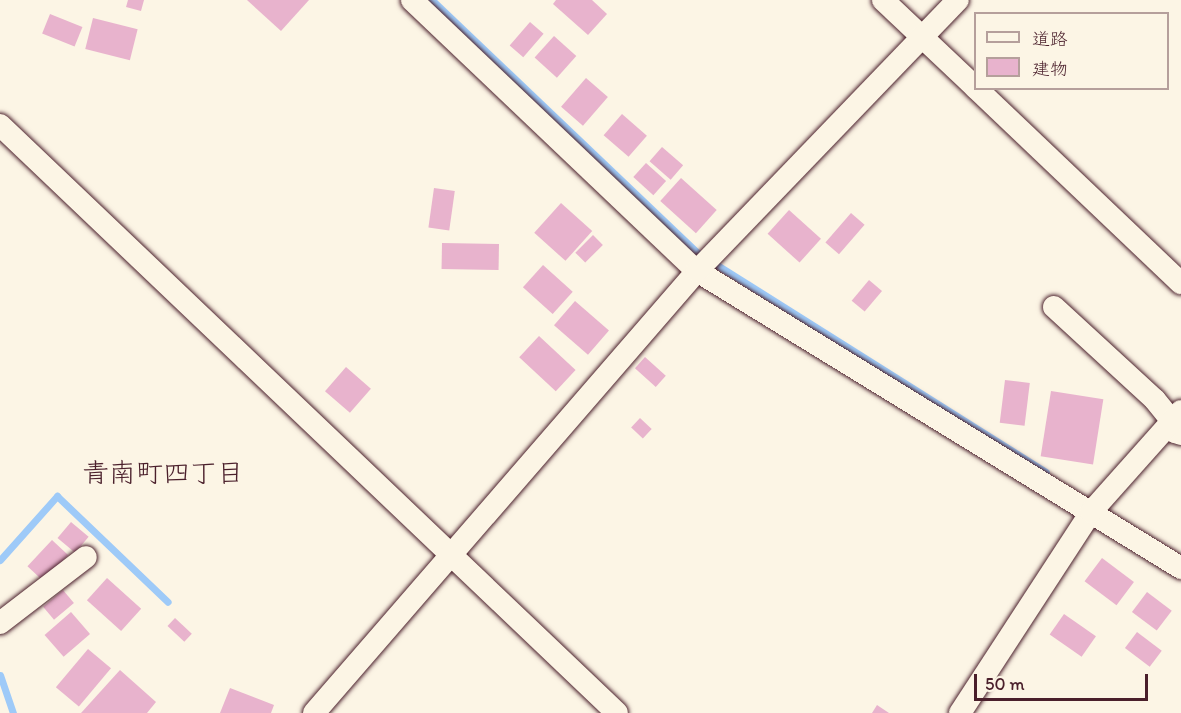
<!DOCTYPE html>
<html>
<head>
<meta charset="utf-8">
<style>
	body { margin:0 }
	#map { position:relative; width:1181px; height:713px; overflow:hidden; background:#fcf5e5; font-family:Itim,"Klee One",sans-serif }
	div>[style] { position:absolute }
	.stream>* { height:7px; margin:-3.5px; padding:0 3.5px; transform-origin:3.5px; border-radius:3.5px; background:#9ecaf8 }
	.building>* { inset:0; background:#e8b3cd; transform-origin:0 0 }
	.roads { filter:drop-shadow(0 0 2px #4a1f2b) drop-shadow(0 0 2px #4a1f2b) }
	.minor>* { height:22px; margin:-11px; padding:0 11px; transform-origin:11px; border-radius:11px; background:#fcf5e5 }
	span { translate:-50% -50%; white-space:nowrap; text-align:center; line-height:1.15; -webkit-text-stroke:6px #fcf5e5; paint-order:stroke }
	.neighbourhood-label { font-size:27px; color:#4a1f2b }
	.legend { position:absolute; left:974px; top:12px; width:195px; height:78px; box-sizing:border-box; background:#fcf5e5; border:2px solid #b59f9b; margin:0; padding:8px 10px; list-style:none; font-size:18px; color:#4a1f2b }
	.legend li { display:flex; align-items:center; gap:12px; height:30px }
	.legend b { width:30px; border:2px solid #b59f9b }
	.scale { position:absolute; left:974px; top:674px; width:174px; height:27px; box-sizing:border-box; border:3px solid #4a1f2b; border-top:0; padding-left:8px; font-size:18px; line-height:21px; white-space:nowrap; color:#4a1f2b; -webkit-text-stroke:4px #fcf5e5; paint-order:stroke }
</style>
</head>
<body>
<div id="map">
	<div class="stream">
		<div style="left:432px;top:0;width:367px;rotate:43.6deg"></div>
		<div style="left:698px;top:253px;width:411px;rotate:32.2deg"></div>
		<div style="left:0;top:560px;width:86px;rotate:-48.3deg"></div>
		<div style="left:57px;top:496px;width:153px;rotate:43.7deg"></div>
		<div style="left:0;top:675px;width:40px;rotate:71.1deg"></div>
	</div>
	<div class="building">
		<div style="clip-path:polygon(128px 0,144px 0,141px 11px,126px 7px)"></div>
		<div style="clip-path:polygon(247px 0,309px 0,281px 31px)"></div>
		<div style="clip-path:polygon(556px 0,592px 0,607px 14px,588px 35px,553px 4px)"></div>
		<div style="left:50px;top:14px;width:35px;height:21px;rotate:22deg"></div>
		<div style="left:93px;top:18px;width:46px;height:32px;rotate:14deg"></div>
		<div style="left:530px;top:22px;width:18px;height:31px;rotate:41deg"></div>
		<div style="left:554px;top:36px;width:30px;height:29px;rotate:42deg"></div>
		<div style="left:586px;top:78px;width:29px;height:38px;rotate:41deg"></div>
		<div style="left:622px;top:114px;width:33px;height:28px;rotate:41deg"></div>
		<div style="left:662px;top:147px;width:28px;height:19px;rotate:41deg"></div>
		<div style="left:646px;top:163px;width:27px;height:19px;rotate:42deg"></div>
		<div style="left:681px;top:178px;width:48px;height:31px;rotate:42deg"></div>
		<div style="left:434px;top:188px;width:21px;height:40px;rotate:8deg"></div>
		<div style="left:561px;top:203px;width:42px;height:40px;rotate:42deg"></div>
		<div style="left:789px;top:210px;width:43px;height:32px;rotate:42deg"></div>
		<div style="left:851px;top:213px;width:18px;height:39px;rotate:41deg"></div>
		<div style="left:593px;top:235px;width:14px;height:25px;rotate:45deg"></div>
		<div style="left:442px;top:243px;width:57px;height:26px;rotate:1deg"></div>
		<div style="left:543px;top:265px;width:40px;height:30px;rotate:42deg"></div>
		<div style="left:869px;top:280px;width:17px;height:27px;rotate:40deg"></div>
		<div style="left:575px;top:301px;width:45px;height:32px;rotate:41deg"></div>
		<div style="left:539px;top:336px;width:50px;height:29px;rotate:43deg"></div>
		<div style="left:645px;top:357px;width:28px;height:15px;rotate:42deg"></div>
		<div style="left:346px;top:367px;width:33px;height:32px;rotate:41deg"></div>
		<div style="left:1005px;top:380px;width:25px;height:43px;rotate:7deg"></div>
		<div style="left:1051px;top:391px;width:53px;height:66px;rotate:9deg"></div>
		<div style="left:640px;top:418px;width:16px;height:13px;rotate:43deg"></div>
		<div style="left:71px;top:522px;width:23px;height:21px;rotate:40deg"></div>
		<div style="left:52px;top:540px;width:22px;height:36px;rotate:43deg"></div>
		<div style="left:1102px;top:558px;width:40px;height:29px;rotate:37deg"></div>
		<div style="left:107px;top:578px;width:46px;height:30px;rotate:42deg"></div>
		<div style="left:63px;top:590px;width:17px;height:26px;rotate:50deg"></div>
		<div style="left:1147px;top:592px;width:31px;height:25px;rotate:37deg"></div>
		<div style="left:71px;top:612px;width:29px;height:35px;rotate:49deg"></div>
		<div style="left:1064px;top:614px;width:39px;height:25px;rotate:35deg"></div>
		<div style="left:175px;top:618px;width:23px;height:11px;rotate:43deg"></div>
		<div style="left:1137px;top:632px;width:31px;height:20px;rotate:37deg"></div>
		<div style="left:88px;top:649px;width:30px;height:50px;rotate:40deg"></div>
		<div style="clip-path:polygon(120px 670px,156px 702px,147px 713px,81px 713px)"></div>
		<div style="clip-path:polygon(230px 688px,274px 705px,271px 713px,220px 713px)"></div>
		<div style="clip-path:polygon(877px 705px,889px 713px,872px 713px)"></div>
	</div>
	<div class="roads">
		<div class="minor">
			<div style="left:412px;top:0;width:393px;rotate:43.6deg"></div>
			<div style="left:697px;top:271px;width:568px;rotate:31.53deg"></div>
			<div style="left:883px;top:0;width:128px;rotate:43.4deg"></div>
			<div style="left:976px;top:88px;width:283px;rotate:43.6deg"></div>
			<div style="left:0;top:125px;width:852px;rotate:43.62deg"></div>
			<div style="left:1054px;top:307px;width:137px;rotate:42.6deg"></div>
			<div style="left:1155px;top:400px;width:27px;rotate:51deg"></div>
			<div style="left:1172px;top:421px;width:11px;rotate:75deg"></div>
			<div style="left:1175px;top:432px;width:6px;rotate:18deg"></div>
			<div style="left:0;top:623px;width:108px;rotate:-37.5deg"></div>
			<div style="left:314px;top:713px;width:585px;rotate:-49.09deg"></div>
			<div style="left:697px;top:271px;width:376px;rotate:-46.1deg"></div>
			<div style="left:960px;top:713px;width:240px;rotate:-56.9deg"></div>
			<div style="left:1091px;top:512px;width:135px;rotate:-48.3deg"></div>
		</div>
	</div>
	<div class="neighbourhood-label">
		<span style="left:163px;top:473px">青南町四丁目</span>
	</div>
	<ul class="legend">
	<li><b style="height:8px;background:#fcf5e5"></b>道路</li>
	<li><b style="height:16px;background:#e8b3cd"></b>建物</li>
	</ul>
	<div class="scale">50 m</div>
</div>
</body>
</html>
